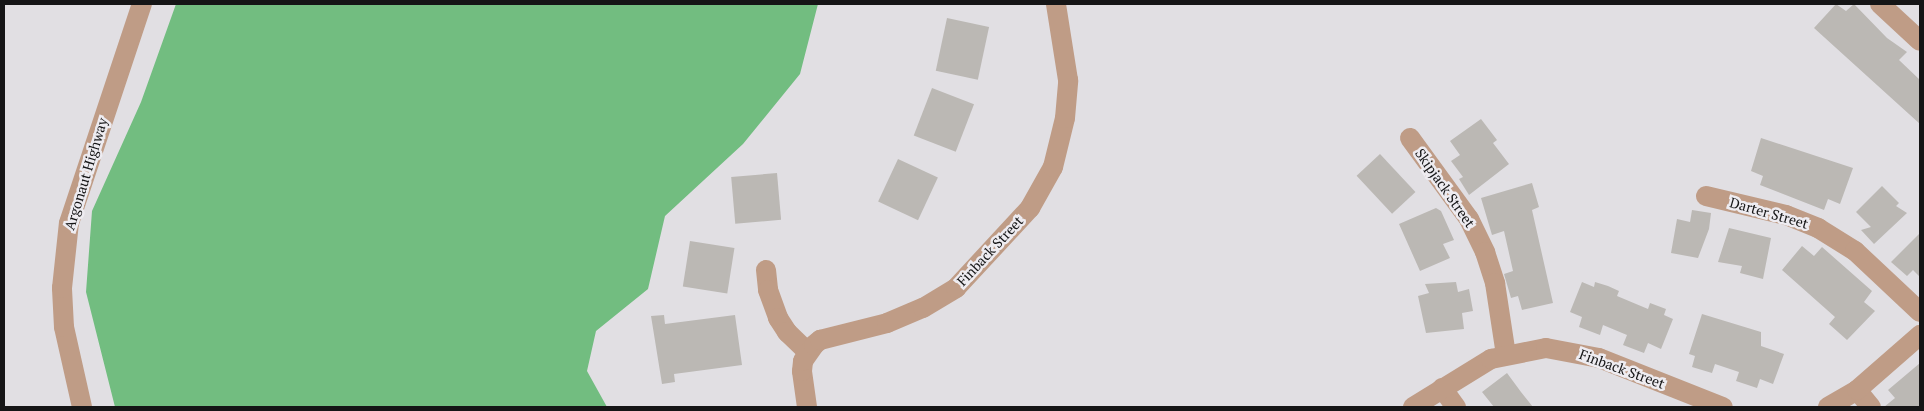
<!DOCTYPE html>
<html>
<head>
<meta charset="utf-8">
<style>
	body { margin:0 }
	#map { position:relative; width:1924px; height:411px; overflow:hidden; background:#e1dfe3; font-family:"PT Serif",serif }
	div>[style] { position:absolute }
	.forest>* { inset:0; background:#72bd80 }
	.building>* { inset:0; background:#bbb8b4; transform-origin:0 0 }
	.minor>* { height:20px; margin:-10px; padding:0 10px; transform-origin:10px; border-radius:10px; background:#bf9c86 }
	span { translate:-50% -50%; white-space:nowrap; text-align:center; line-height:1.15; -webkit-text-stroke:5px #eeecf1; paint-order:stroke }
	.street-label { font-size:14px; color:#151516 }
	.frame { position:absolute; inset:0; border:5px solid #151516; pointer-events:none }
</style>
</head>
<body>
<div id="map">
	<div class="forest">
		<div style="clip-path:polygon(176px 4px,818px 4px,800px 74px,743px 144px,665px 216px,648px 289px,596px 331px,587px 371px,607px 407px,115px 407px,86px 292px,92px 211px,141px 102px)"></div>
	</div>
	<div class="building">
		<div style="clip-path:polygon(1836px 4px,1846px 11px,1854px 4px,1887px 38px,1907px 52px,1899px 60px,1920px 80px,1920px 124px,1814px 28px)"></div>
		<div style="left:947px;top:18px;width:43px;height:54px;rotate:12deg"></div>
		<div style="left:932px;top:88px;width:45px;height:51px;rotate:21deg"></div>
		<div style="clip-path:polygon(1481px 119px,1497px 140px,1493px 143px,1509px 164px,1469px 195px,1459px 179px,1463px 177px,1451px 161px,1460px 155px,1450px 141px)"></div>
		<div style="clip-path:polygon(1761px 138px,1853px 168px,1840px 204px,1828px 199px,1824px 210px,1760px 185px,1763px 176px,1751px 171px)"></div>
		<div style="left:1380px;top:154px;width:52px;height:32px;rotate:47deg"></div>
		<div style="left:898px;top:159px;width:44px;height:47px;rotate:25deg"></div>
		<div style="left:777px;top:173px;width:47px;height:46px;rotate:85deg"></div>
		<div style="clip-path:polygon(1532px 183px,1539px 207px,1532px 210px,1553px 303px,1522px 310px,1518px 296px,1511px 298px,1504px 274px,1513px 271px,1504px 231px,1492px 235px,1481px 198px)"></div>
		<div style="clip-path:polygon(1882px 186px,1899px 203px,1896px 206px,1907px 213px,1874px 244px,1861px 230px,1871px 227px,1856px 212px)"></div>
		<div style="clip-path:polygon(1436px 208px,1441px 211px,1454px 240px,1443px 244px,1450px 258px,1420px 271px,1399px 224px)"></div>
		<div style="clip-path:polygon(1692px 210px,1711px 213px,1709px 229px,1698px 258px,1671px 253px,1677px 219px,1690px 222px)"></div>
		<div style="clip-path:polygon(1729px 228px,1771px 238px,1763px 279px,1740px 273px,1742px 266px,1718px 262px)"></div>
		<div style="clip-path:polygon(1920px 233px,1920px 277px,1913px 270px,1907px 276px,1891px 262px)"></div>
		<div style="left:690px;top:241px;width:45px;height:46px;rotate:9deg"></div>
		<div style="clip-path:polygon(1802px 246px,1814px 256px,1822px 247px,1872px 291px,1864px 302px,1875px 311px,1847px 340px,1829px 324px,1835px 317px,1782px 270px)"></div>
		<div style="clip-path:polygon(1456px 282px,1458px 292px,1469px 289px,1473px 311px,1462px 313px,1464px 329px,1426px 333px,1418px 296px,1429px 293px,1425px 284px)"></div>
		<div style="clip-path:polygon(1582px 282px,1594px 287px,1595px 282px,1608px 286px,1619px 291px,1617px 296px,1648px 309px,1650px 303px,1666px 309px,1664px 315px,1673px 319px,1661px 349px,1648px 343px,1644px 353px,1623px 345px,1627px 335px,1603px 325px,1600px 335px,1579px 327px,1582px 317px,1570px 312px)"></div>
		<div style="clip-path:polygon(1702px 314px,1761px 332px,1761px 346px,1784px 354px,1773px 384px,1760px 379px,1757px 388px,1736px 381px,1739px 372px,1715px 364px,1712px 373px,1692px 367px,1695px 356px,1689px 354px)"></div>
		<div style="clip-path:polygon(664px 315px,665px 324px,735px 315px,742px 365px,674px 374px,675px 382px,662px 384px,651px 316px)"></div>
		<div style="clip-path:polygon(1920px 363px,1920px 407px,1884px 407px,1895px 398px,1888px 390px)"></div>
		<div style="clip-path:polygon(1507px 373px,1521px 392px,1533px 407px,1494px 407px,1482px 392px)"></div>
	</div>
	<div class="minor">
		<div style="left:1880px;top:4px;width:54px;rotate:42.8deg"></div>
		<div style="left:1410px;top:138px;width:100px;rotate:53.9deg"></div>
		<div style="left:1469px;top:219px;width:37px;rotate:64deg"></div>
		<div style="left:1485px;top:252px;width:33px;rotate:72deg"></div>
		<div style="left:1495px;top:283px;width:73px;rotate:81.3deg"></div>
		<div style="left:1706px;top:196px;width:82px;rotate:13.4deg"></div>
		<div style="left:1786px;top:215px;width:35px;rotate:22deg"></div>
		<div style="left:1818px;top:228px;width:44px;rotate:31.9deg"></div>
		<div style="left:1855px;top:251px;width:89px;rotate:43.2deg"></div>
		<div style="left:766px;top:270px;width:20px;rotate:84deg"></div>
		<div style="left:768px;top:290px;width:30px;rotate:70deg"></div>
		<div style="left:778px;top:318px;width:17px;rotate:57deg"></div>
		<div style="left:787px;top:332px;width:29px;rotate:44deg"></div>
		<div style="left:1442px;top:388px;width:24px;rotate:54deg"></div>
		<div style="left:1857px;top:390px;width:22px;rotate:51deg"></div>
		<div style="left:82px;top:407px;width:82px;rotate:-102.7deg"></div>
		<div style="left:64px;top:327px;width:39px;rotate:-93deg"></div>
		<div style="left:62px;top:288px;width:65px;rotate:-83.9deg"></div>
		<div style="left:69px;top:223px;width:231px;rotate:-71.6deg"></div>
		<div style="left:807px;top:407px;width:36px;rotate:-98deg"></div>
		<div style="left:802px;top:371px;width:10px;rotate:-84deg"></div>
		<div style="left:803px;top:361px;width:19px;rotate:-55deg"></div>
		<div style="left:814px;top:345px;width:8px;rotate:-40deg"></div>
		<div style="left:820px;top:340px;width:69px;rotate:-14.2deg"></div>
		<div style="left:887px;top:323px;width:39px;rotate:-23deg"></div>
		<div style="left:923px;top:308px;width:39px;rotate:-31deg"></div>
		<div style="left:956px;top:288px;width:109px;rotate:-47.2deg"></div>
		<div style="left:1030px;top:208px;width:47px;rotate:-60.7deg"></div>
		<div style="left:1053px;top:167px;width:50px;rotate:-76.2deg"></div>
		<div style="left:1065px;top:118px;width:38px;rotate:-85deg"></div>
		<div style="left:1068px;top:80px;width:77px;rotate:-99deg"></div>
		<div style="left:1413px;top:407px;width:92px;rotate:-31.6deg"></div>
		<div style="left:1491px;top:359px;width:56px;rotate:-11.3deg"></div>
		<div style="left:1546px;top:348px;width:54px;rotate:10.7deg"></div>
		<div style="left:1599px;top:358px;width:133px;rotate:21.6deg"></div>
		<div style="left:1828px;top:407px;width:34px;rotate:-30deg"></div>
		<div style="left:1857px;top:390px;width:84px;rotate:-41.1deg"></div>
	</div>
	<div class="street-label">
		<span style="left:86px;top:174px;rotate:-73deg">Argonaut Highway</span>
		<span style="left:1445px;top:188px;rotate:55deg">Skipjack Street</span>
		<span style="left:1769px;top:213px;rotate:16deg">Darter Street</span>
		<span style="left:990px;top:251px;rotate:-47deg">Finback Street</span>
		<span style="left:1622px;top:369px;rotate:20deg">Finback Street</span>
	</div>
	<div class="frame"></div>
</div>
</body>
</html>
